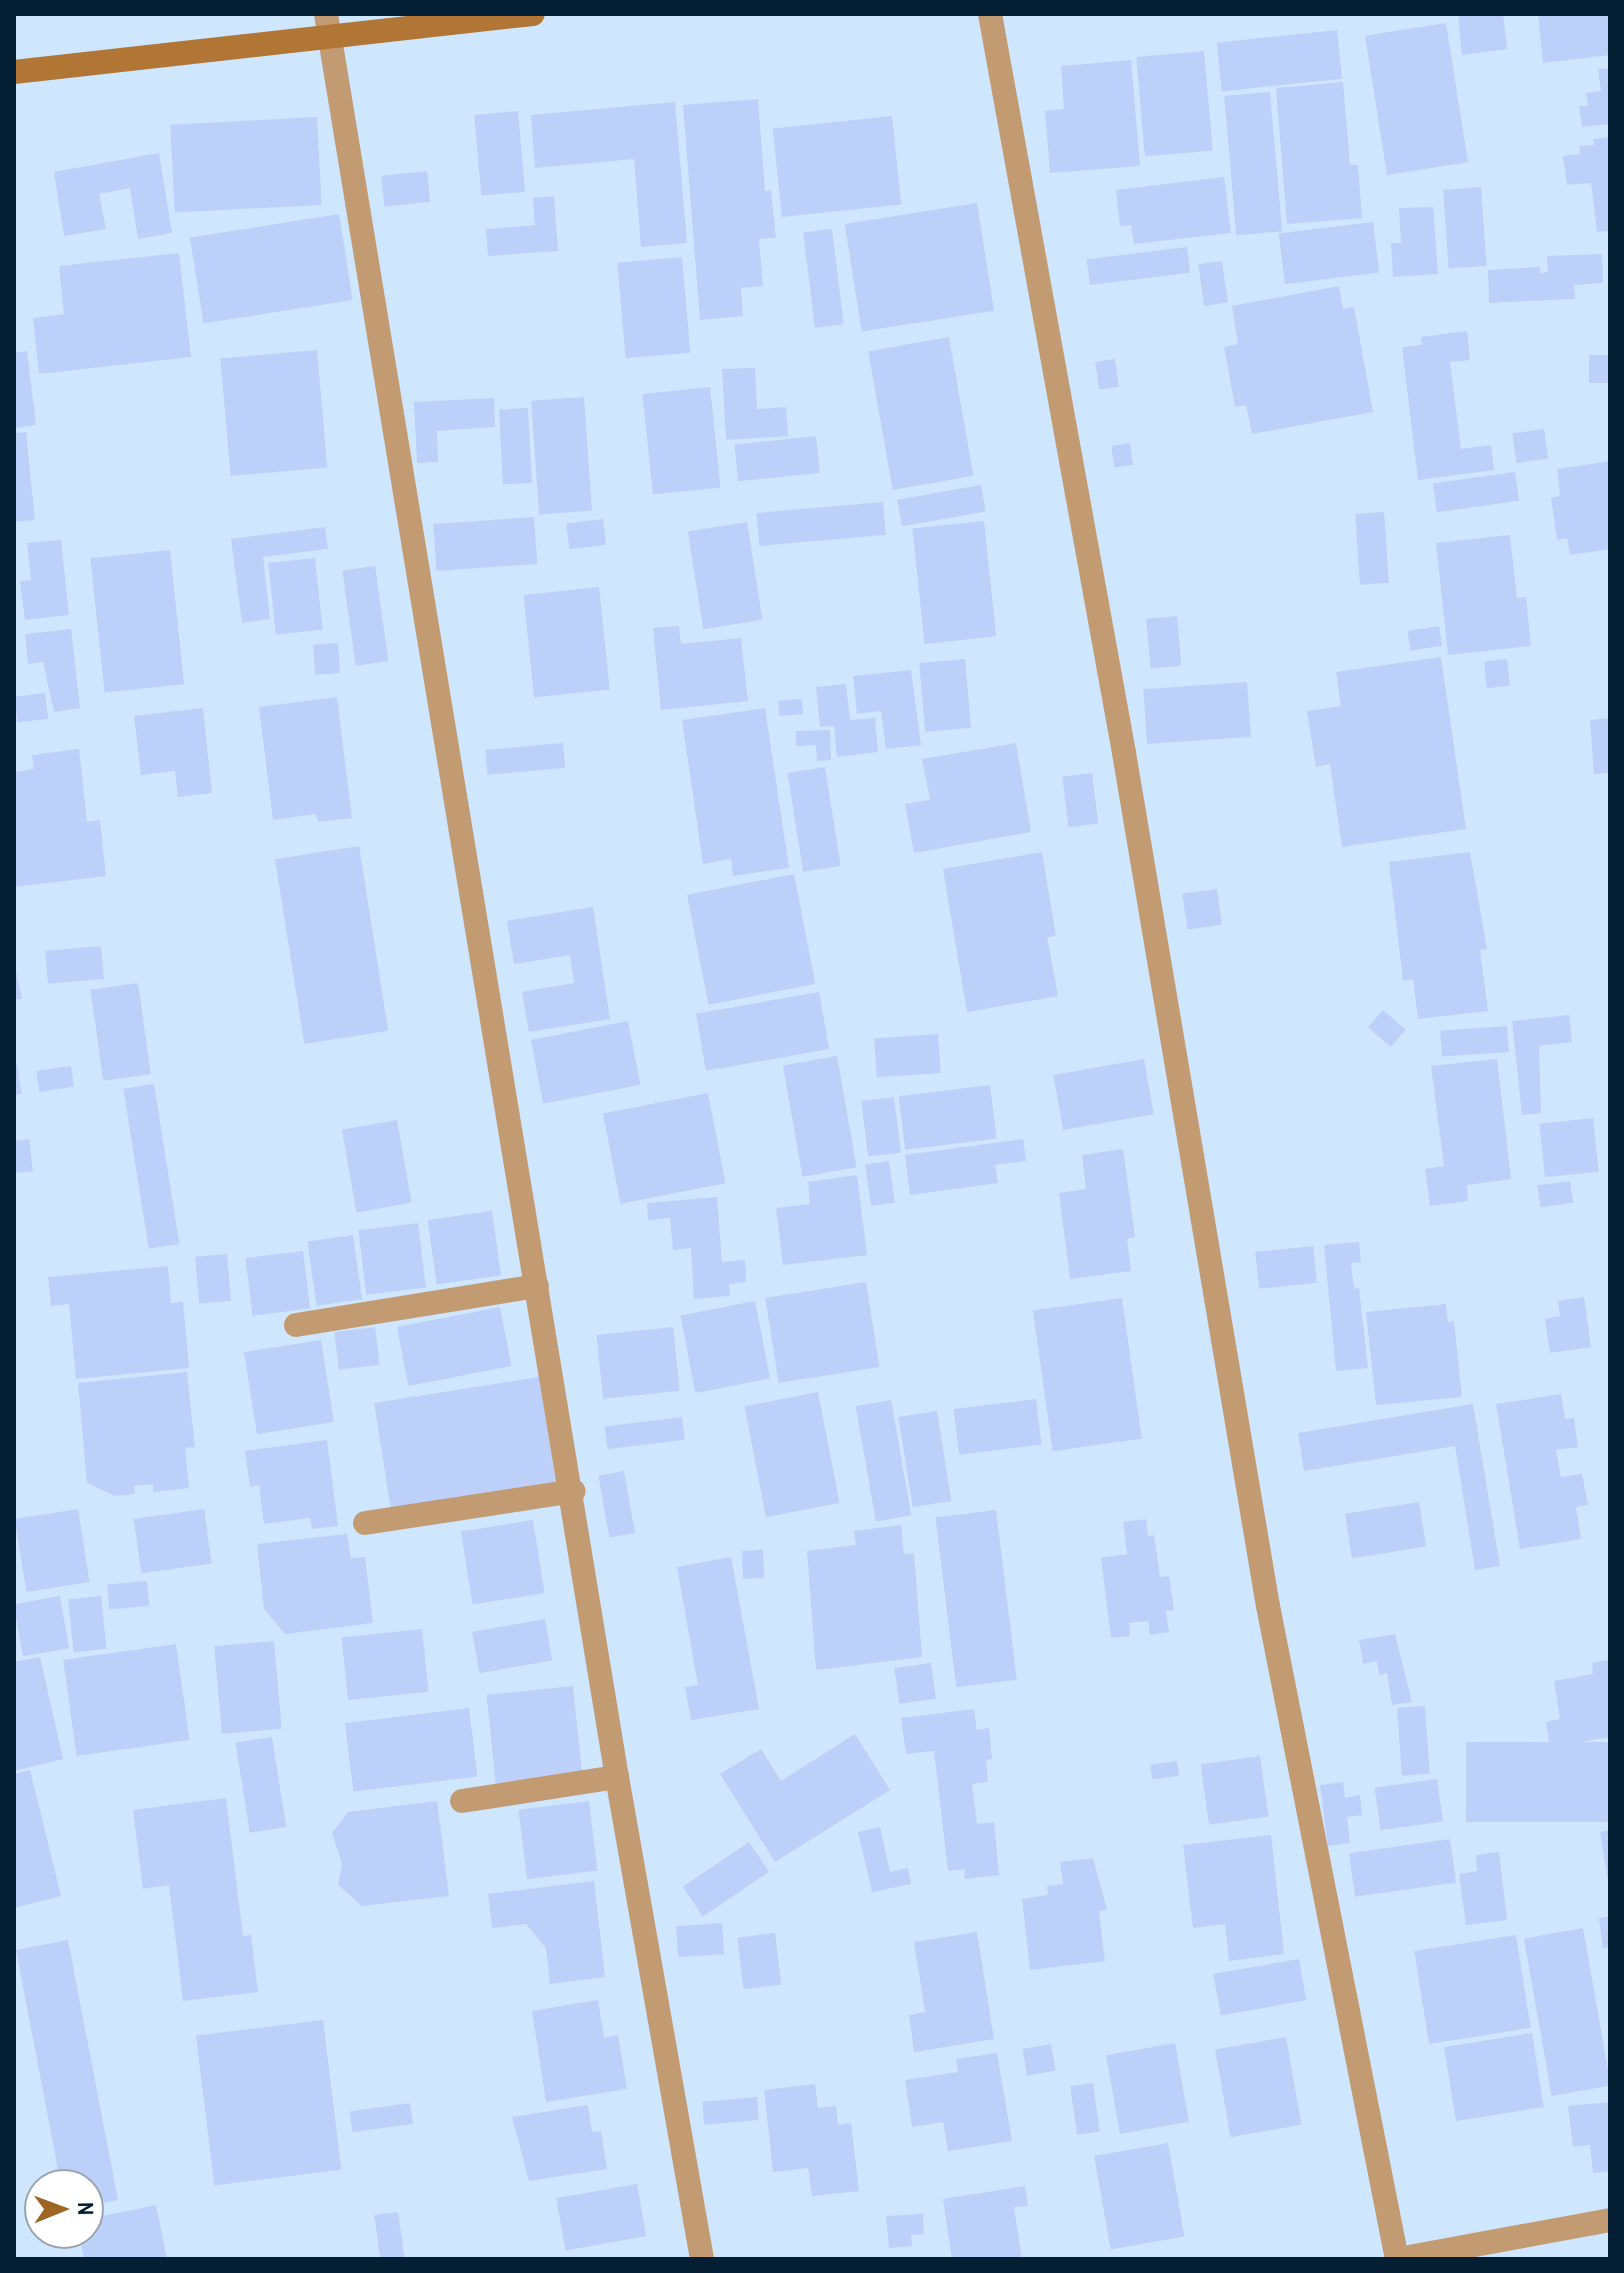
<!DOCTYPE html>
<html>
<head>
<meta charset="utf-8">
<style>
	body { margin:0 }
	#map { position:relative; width:1624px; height:2273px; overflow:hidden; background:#cee7ff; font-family:"Archivo Narrow",sans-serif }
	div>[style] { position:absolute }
	.building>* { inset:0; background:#bdd0f9; transform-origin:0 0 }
	.street>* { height:24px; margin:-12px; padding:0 12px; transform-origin:12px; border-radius:12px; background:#c39b73 }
	.secondary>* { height:24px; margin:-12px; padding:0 12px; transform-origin:12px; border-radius:12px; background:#b17635 }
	span { translate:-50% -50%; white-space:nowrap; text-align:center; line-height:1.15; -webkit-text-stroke:6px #fff; paint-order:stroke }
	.frame { position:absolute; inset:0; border:16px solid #041f34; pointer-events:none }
	.north { position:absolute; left:24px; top:2169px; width:80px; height:80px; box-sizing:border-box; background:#fff; border:2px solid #9ba5ae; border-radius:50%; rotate:89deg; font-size:22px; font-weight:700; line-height:32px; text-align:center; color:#041f34 }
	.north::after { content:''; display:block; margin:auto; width:28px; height:36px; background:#9e6523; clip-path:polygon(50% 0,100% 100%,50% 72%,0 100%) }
</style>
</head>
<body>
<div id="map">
	<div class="building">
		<div style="clip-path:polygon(1458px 14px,1503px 14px,1507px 49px,1462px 55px)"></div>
		<div style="clip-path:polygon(1538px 14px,1610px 14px,1610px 55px,1543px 63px)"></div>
		<div style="left:1446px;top:23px;width:141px;height:82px;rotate:81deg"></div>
		<div style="left:1337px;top:30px;width:49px;height:121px;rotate:84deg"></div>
		<div style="left:1204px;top:51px;width:100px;height:68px;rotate:85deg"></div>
		<div style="clip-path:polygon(1131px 60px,1140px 166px,1050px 173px,1045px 111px,1064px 109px,1061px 66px)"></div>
		<div style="clip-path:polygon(1610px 68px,1610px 124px,1582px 127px,1579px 106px,1588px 106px,1586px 93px,1601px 91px,1598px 69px)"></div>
		<div style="clip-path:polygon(1343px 82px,1350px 165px,1358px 165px,1362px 218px,1287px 224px,1276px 88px)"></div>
		<div style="left:1270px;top:92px;width:140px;height:46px;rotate:85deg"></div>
		<div style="clip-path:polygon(758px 99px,765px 191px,771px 190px,776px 238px,759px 239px,763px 286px,741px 288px,743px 316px,700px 320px,683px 105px)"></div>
		<div style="clip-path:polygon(675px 102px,687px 243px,641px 247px,634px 159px,535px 168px,531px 115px)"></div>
		<div style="left:518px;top:111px;width:81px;height:44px;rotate:85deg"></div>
		<div style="left:892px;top:116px;width:89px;height:120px;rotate:84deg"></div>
		<div style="left:317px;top:117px;width:88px;height:147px;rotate:87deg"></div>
		<div style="clip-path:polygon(1610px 137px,1610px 231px,1597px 232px,1591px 183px,1567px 185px,1563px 156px,1580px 154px,1579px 146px,1594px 145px,1593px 139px)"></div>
		<div style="clip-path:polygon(159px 153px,172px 233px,138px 239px,130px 188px,99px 194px,106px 229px,64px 236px,54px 172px)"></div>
		<div style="left:427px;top:171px;width:31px;height:46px;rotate:84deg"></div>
		<div style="clip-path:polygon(1224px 177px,1231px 233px,1134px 244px,1131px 225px,1120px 226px,1116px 190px)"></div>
		<div style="left:1481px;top:187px;width:79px;height:38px;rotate:86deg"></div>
		<div style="clip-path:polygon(554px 196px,558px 251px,488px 256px,486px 229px,535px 225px,533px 198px)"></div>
		<div style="left:977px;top:203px;width:109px;height:134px;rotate:81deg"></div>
		<div style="clip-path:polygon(1433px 207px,1438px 274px,1393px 277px,1391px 243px,1401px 243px,1399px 208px)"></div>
		<div style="left:339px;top:214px;width:87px;height:151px;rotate:81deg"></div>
		<div style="left:1373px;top:222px;width:51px;height:95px;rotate:83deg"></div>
		<div style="left:832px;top:229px;width:96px;height:29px;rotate:83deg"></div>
		<div style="left:1187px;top:247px;width:26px;height:101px;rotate:83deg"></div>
		<div style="clip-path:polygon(179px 253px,191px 357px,39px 374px,33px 318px,64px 314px,59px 266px)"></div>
		<div style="clip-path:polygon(1602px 254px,1603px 283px,1574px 285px,1575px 299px,1489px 303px,1488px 270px,1540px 267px,1540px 273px,1548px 272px,1547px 256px)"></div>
		<div style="left:682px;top:257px;width:96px;height:65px;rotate:85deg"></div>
		<div style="left:1222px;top:261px;width:42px;height:24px;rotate:82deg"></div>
		<div style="clip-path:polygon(1339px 286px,1343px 309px,1354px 307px,1373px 412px,1252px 434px,1246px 405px,1235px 407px,1224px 347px,1238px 344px,1232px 306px)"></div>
		<div style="clip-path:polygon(1467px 331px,1470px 360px,1450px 362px,1461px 449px,1491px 445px,1494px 470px,1418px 480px,1402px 347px,1422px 345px,1421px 337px)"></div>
		<div style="left:949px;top:337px;width:141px;height:82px;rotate:80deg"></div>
		<div style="left:317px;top:350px;width:118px;height:97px;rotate:85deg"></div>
		<div style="clip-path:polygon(27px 351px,36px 425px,14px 428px,14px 353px)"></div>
		<div style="left:1610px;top:355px;width:28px;height:21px;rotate:90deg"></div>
		<div style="left:1115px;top:359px;width:28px;height:20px;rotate:82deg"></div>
		<div style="clip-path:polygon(755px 368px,757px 409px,786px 407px,788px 436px,726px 440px,722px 369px)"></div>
		<div style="left:710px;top:387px;width:101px;height:68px;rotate:84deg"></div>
		<div style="left:584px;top:397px;width:114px;height:53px;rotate:86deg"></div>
		<div style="clip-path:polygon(494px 398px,495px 427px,437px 431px,438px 462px,417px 463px,414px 402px)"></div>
		<div style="left:528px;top:408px;width:75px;height:29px;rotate:87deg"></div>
		<div style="left:1544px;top:429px;width:30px;height:32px;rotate:82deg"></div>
		<div style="clip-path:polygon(26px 432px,35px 520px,14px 522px,14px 433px)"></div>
		<div style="left:816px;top:436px;width:37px;height:82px;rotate:84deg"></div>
		<div style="left:1130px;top:443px;width:22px;height:19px;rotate:82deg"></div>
		<div style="clip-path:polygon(1610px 461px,1610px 549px,1570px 555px,1567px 538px,1557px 540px,1551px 498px,1560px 496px,1557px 469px)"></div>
		<div style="left:1515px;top:472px;width:29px;height:83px;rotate:82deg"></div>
		<div style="left:981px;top:485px;width:27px;height:85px;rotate:80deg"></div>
		<div style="left:883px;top:502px;width:33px;height:127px;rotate:85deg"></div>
		<div style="left:1384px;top:512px;width:71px;height:29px;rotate:86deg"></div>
		<div style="left:534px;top:517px;width:47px;height:101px;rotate:86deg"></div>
		<div style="left:603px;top:519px;width:26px;height:37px;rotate:83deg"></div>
		<div style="left:984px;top:521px;width:116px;height:72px;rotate:84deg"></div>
		<div style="left:747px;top:522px;width:99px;height:60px;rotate:81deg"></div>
		<div style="clip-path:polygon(325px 527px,328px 549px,263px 557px,270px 619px,242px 623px,231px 539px)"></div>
		<div style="clip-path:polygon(1510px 535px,1517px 598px,1526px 597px,1531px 646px,1448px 655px,1436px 543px)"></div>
		<div style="clip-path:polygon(61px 540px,69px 615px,25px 620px,20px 581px,31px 580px,27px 543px)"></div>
		<div style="left:170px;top:550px;width:135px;height:80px;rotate:84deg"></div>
		<div style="left:315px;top:558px;width:72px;height:47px;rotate:84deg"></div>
		<div style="left:375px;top:566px;width:96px;height:33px;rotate:82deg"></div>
		<div style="left:599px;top:587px;width:103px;height:76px;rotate:84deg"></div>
		<div style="left:1177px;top:616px;width:50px;height:31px;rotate:85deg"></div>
		<div style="clip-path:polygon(679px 626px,681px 644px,741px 638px,748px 701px,661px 710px,653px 628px)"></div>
		<div style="left:1439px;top:626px;width:20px;height:32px;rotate:81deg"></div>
		<div style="clip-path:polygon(71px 629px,80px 708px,54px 712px,43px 662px,28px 664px,25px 634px)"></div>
		<div style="left:338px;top:643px;width:30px;height:25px;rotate:86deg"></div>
		<div style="clip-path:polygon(1441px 657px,1466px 829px,1342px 847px,1330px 764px,1316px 767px,1307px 711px,1341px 706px,1336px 672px)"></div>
		<div style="left:965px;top:659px;width:69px;height:46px;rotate:85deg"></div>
		<div style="left:1507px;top:659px;width:27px;height:23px;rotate:84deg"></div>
		<div style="clip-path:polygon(911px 670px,921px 745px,886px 749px,881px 711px,857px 714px,853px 676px)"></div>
		<div style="left:1247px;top:682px;width:55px;height:104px;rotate:86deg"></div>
		<div style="clip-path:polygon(846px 684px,850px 720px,875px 718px,878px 752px,837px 757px,834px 726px,820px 727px,816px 687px)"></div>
		<div style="left:45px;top:693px;width:26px;height:31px;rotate:83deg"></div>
		<div style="clip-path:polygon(337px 697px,352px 818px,318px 822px,316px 814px,273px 820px,259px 707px)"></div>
		<div style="left:802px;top:699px;width:15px;height:24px;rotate:86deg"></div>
		<div style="clip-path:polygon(203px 708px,212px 793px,178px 797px,175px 771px,141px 775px,134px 716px)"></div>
		<div style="clip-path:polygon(765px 708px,789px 868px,733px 876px,731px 859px,703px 864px,682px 720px)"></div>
		<div style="clip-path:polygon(1610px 718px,1610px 773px,1594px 774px,1590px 720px)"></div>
		<div style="clip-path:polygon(830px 730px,831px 760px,817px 761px,816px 745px,796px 746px,796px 731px)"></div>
		<div style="left:563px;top:743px;width:25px;height:78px;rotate:85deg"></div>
		<div style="clip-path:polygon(1016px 743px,1031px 832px,914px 853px,905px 804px,930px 800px,922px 759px)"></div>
		<div style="clip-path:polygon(79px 749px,87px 822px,100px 820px,106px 876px,14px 887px,14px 772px,34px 769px,32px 755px)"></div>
		<div style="left:825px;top:767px;width:100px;height:38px;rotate:81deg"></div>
		<div style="left:1092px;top:773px;width:51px;height:30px;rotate:83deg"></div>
		<div style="left:359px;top:846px;width:187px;height:85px;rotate:81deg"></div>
		<div style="clip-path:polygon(1042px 852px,1056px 936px,1047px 937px,1058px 996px,967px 1012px,943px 869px)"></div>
		<div style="clip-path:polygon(1470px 852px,1487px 949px,1480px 950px,1488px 1011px,1418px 1019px,1413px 979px,1403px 981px,1389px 862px)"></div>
		<div style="left:794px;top:874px;width:112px;height:109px;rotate:79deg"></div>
		<div style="left:1217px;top:889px;width:36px;height:35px;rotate:82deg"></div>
		<div style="clip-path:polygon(593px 907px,610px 1019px,529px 1032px,522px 992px,574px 983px,570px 955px,514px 964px,507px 921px)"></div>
		<div style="left:101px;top:946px;width:33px;height:56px;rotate:85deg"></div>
		<div style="clip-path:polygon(14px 962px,22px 999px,14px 1000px)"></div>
		<div style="left:138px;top:983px;width:92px;height:48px;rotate:82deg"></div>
		<div style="left:819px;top:992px;width:58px;height:125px;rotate:80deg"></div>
		<div style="left:1383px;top:1010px;width:30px;height:23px;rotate:41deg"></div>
		<div style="clip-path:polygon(1569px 1015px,1572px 1042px,1539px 1046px,1541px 1113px,1522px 1115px,1512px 1021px)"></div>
		<div style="left:628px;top:1021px;width:65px;height:99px;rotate:79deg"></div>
		<div style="left:1507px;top:1026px;width:26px;height:67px;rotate:86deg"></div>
		<div style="left:938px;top:1034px;width:39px;height:64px;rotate:86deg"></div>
		<div style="clip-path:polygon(14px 1049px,22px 1094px,14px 1095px)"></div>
		<div style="left:837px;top:1056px;width:113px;height:55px;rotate:80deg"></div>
		<div style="left:1144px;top:1059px;width:56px;height:92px;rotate:80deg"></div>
		<div style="clip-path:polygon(1497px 1059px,1511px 1179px,1467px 1185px,1468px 1201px,1430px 1206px,1425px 1169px,1444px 1166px,1431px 1066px)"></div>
		<div style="left:71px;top:1066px;width:21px;height:35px;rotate:82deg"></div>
		<div style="left:154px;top:1084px;width:162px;height:31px;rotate:81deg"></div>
		<div style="left:990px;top:1085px;width:54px;height:92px;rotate:83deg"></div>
		<div style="left:708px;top:1093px;width:92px;height:107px;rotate:79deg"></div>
		<div style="left:894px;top:1097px;width:56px;height:33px;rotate:83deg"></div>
		<div style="left:1593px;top:1118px;width:54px;height:54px;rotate:84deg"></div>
		<div style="left:397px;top:1120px;width:84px;height:56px;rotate:80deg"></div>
		<div style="clip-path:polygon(29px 1139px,33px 1171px,14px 1173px,14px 1141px)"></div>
		<div style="clip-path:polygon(1023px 1139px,1026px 1161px,995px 1165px,998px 1183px,910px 1195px,905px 1155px)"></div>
		<div style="clip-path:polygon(1123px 1149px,1135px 1237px,1127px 1239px,1131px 1271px,1070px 1279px,1059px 1193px,1086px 1189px,1082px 1155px)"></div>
		<div style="left:889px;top:1161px;width:42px;height:24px;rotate:82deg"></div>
		<div style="clip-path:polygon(857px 1175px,867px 1255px,783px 1265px,776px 1208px,810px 1204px,808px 1182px)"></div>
		<div style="left:1570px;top:1181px;width:22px;height:33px;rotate:82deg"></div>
		<div style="clip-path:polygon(717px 1197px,722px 1262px,745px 1260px,746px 1282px,729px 1284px,730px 1296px,694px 1299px,691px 1248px,673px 1250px,670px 1218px,648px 1220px,647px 1203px)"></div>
		<div style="left:492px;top:1211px;width:65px;height:65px;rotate:82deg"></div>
		<div style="left:418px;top:1223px;width:65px;height:60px;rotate:83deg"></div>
		<div style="left:353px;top:1235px;width:65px;height:46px;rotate:82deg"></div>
		<div style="clip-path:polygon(1359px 1242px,1361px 1262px,1351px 1263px,1354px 1289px,1359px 1288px,1368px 1368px,1336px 1371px,1324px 1245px)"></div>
		<div style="left:1313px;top:1246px;width:37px;height:58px;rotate:84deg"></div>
		<div style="left:303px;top:1251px;width:58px;height:58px;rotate:83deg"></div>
		<div style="left:227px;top:1254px;width:47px;height:32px;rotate:85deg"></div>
		<div style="clip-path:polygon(168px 1266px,171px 1303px,183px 1302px,189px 1368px,76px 1379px,69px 1304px,51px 1306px,48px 1277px)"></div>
		<div style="left:866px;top:1282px;width:86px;height:102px;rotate:81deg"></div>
		<div style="clip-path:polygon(1584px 1297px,1591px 1347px,1550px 1353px,1545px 1319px,1560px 1316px,1558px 1301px)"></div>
		<div style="left:1122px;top:1298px;width:142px;height:90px;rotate:82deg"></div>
		<div style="left:755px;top:1301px;width:79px;height:76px;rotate:79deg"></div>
		<div style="clip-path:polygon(1446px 1304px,1448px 1322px,1454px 1321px,1462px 1397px,1376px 1405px,1366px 1312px)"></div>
		<div style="left:500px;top:1307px;width:60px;height:105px;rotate:79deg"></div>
		<div style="left:375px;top:1327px;width:38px;height:41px;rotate:83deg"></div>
		<div style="left:673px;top:1327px;width:64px;height:77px;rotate:84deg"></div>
		<div style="left:321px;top:1340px;width:83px;height:78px;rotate:81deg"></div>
		<div style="clip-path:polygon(187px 1372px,195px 1447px,185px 1448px,189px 1488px,153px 1492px,153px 1484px,134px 1486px,135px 1494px,115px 1496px,87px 1483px,78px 1383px)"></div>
		<div style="left:539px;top:1377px;width:106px;height:167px;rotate:81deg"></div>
		<div style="left:818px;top:1392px;width:113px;height:75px;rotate:79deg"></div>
		<div style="clip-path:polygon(1561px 1394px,1565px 1419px,1574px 1418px,1578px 1447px,1556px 1450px,1561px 1477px,1582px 1474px,1588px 1505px,1576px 1507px,1581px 1539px,1520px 1549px,1496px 1404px)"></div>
		<div style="left:1036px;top:1399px;width:46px;height:83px;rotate:83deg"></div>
		<div style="left:891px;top:1400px;width:117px;height:36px;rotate:80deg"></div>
		<div style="clip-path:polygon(1473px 1404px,1500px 1566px,1475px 1570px,1455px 1446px,1304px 1471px,1298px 1433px)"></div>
		<div style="left:937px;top:1411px;width:91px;height:39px;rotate:81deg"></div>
		<div style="left:682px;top:1417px;width:23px;height:78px;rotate:83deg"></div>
		<div style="clip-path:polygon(327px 1440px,338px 1526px,312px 1529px,310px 1518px,264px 1524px,259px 1485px,250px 1487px,245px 1451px)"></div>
		<div style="left:624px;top:1471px;width:63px;height:26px;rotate:80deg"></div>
		<div style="left:1419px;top:1502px;width:45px;height:75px;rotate:81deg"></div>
		<div style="left:78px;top:1509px;width:74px;height:64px;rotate:81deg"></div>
		<div style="left:204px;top:1509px;width:55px;height:71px;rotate:82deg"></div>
		<div style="left:996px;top:1510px;width:171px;height:61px;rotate:83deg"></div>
		<div style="clip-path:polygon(1146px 1519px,1148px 1536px,1154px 1535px,1160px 1577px,1169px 1576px,1174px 1610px,1166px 1611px,1169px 1632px,1150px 1635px,1148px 1621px,1129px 1623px,1130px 1636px,1111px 1638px,1101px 1558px,1127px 1554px,1123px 1522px)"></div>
		<div style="left:533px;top:1520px;width:74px;height:73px;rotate:81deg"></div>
		<div style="clip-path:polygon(901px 1525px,904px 1554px,914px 1553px,922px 1657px,816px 1670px,807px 1551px,856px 1545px,854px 1531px)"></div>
		<div style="clip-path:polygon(347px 1534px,351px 1558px,365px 1557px,373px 1623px,285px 1634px,264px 1609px,257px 1544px)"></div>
		<div style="left:763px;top:1550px;width:28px;height:21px;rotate:88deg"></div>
		<div style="clip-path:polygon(731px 1557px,759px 1709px,691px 1720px,685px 1687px,698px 1685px,677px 1567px)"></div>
		<div style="left:147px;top:1581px;width:25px;height:40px;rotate:85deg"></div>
		<div style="left:60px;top:1596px;width:53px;height:47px;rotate:80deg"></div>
		<div style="left:101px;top:1596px;width:53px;height:33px;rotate:84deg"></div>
		<div style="left:545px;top:1619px;width:42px;height:74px;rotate:80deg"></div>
		<div style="left:422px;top:1629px;width:63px;height:81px;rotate:84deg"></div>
		<div style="clip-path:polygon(1395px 1634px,1412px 1702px,1392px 1705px,1387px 1673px,1379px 1675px,1377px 1661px,1363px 1664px,1359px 1640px)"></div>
		<div style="left:274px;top:1641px;width:88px;height:60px;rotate:85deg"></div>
		<div style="left:176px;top:1644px;width:97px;height:114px;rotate:82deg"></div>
		<div style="clip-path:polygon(40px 1657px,63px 1759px,14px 1771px,14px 1662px)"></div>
		<div style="clip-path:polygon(1610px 1660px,1610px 1737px,1550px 1747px,1546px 1722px,1560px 1719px,1554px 1681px,1593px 1674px,1592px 1663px)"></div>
		<div style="left:931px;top:1663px;width:36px;height:37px;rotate:82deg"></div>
		<div style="left:573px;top:1686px;width:89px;height:87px;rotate:84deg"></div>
		<div style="left:1425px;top:1706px;width:68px;height:28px;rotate:86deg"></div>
		<div style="left:469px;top:1708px;width:69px;height:125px;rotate:83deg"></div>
		<div style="clip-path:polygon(974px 1709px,977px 1730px,989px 1728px,992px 1759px,986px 1760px,988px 1782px,972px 1784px,977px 1824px,994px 1822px,999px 1875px,965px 1879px,964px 1869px,948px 1871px,934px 1751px,906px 1754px,901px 1718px)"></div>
		<div style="clip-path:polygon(855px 1734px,890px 1790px,775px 1862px,720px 1774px,761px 1749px,781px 1781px)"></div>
		<div style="left:272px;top:1737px;width:91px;height:37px;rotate:81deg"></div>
		<div style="left:1610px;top:1742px;width:80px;height:144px;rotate:90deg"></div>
		<div style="left:1260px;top:1756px;width:61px;height:60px;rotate:82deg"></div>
		<div style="left:1177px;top:1761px;width:15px;height:27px;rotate:82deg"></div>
		<div style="clip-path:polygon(30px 1770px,61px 1896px,14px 1908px,14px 1774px)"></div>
		<div style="left:1437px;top:1779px;width:43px;height:63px;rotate:82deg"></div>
		<div style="clip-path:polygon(1343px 1782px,1345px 1798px,1360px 1795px,1362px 1815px,1347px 1817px,1350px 1843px,1328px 1846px,1320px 1785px)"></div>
		<div style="clip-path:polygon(226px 1798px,243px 1936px,251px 1935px,258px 1992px,183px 2001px,169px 1885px,143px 1889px,133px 1810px)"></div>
		<div style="clip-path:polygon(437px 1801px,449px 1896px,362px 1906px,338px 1885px,342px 1864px,332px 1833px,348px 1812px)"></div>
		<div style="left:589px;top:1801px;width:70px;height:71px;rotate:83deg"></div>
		<div style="clip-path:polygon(880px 1827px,890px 1872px,908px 1868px,911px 1884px,872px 1892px,858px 1832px)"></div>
		<div style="clip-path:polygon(1610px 1830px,1610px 1882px,1608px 1882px,1600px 1832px)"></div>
		<div style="clip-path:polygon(1271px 1835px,1284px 1954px,1229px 1961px,1225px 1924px,1193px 1928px,1183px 1845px)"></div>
		<div style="left:1450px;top:1839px;width:44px;height:102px;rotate:82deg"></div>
		<div style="left:749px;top:1842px;width:36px;height:80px;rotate:56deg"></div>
		<div style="clip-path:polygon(1499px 1852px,1507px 1920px,1466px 1925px,1459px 1874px,1477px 1871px,1476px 1855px)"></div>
		<div style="clip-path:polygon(1093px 1858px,1107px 1910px,1099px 1911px,1105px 1961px,1030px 1970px,1022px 1899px,1048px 1895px,1047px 1886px,1063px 1884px,1060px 1862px)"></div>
		<div style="clip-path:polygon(594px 1881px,605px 1977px,550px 1984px,546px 1948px,526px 1924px,492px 1928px,488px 1894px)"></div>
		<div style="clip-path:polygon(1610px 1916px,1610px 1947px,1603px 1948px,1599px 1918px)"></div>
		<div style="left:722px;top:1923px;width:31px;height:46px;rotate:86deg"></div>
		<div style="left:1583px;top:1928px;width:160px;height:60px;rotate:80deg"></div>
		<div style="clip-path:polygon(977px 1932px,994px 2039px,914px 2052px,909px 2015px,925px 2012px,914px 1942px)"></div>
		<div style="left:775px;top:1933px;width:52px;height:38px;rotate:83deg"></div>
		<div style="left:1516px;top:1935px;width:94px;height:103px;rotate:81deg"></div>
		<div style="clip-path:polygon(68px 1940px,118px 2200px,88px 2206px,88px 2185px,61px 2185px,16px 1950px)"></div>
		<div style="left:1299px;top:1959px;width:42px;height:87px;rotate:80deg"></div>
		<div style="clip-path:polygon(598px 2000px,604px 2038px,618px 2035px,627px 2089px,546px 2102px,532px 2011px)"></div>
		<div style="left:323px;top:2020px;width:151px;height:128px;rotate:83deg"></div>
		<div style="left:1532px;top:2033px;width:75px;height:89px;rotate:81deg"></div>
		<div style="left:1286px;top:2037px;width:89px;height:72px;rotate:80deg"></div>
		<div style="left:1175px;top:2043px;width:80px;height:70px;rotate:80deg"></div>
		<div style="left:1051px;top:2044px;width:27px;height:29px;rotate:80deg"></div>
		<div style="clip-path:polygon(997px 2053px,1012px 2141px,948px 2151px,943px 2122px,912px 2127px,905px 2080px,958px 2072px,956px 2059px)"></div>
		<div style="left:1093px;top:2083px;width:49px;height:23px;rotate:82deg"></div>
		<div style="clip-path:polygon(815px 2084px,818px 2108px,836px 2106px,838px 2125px,851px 2123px,859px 2191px,812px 2196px,808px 2168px,773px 2172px,764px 2090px)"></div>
		<div style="left:757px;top:2097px;width:23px;height:55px;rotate:85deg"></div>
		<div style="clip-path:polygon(1610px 2102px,1610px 2171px,1593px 2173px,1590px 2145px,1573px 2147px,1568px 2106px)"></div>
		<div style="left:410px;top:2103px;width:21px;height:61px;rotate:82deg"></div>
		<div style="clip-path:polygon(588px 2105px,592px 2132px,601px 2131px,607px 2169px,529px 2181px,512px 2117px)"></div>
		<div style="left:1168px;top:2143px;width:95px;height:75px;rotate:80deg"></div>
		<div style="left:637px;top:2184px;width:53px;height:82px;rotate:80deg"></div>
		<div style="clip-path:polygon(1025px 2186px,1028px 2206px,1014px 2207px,1022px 2259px,952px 2259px,943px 2199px)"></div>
		<div style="clip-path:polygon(156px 2205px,167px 2259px,84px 2259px,79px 2233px,88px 2233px,88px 2219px)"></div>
		<div style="left:398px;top:2212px;width:48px;height:24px;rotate:82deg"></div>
		<div style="clip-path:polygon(923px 2214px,924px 2234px,911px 2235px,912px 2246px,889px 2248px,886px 2216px)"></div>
	</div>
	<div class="street">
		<div style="left:326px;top:14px;width:1787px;rotate:80.63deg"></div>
		<div style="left:617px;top:1777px;width:489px;rotate:80deg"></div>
		<div style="left:990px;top:14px;width:751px;rotate:79.72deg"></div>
		<div style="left:1124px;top:753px;width:865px;rotate:80.42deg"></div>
		<div style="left:1268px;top:1606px;width:666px;rotate:78.83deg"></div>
		<div style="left:296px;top:1325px;width:244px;rotate:-9.2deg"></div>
		<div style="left:365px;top:1523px;width:211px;rotate:-8.7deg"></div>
		<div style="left:462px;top:1801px;width:157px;rotate:-8.8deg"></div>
		<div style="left:1398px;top:2259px;width:216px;rotate:-10.4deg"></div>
	</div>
	<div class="secondary">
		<div style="left:14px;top:72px;width:522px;rotate:-6.38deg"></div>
	</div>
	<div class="frame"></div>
	<div class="north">N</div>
</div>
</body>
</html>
